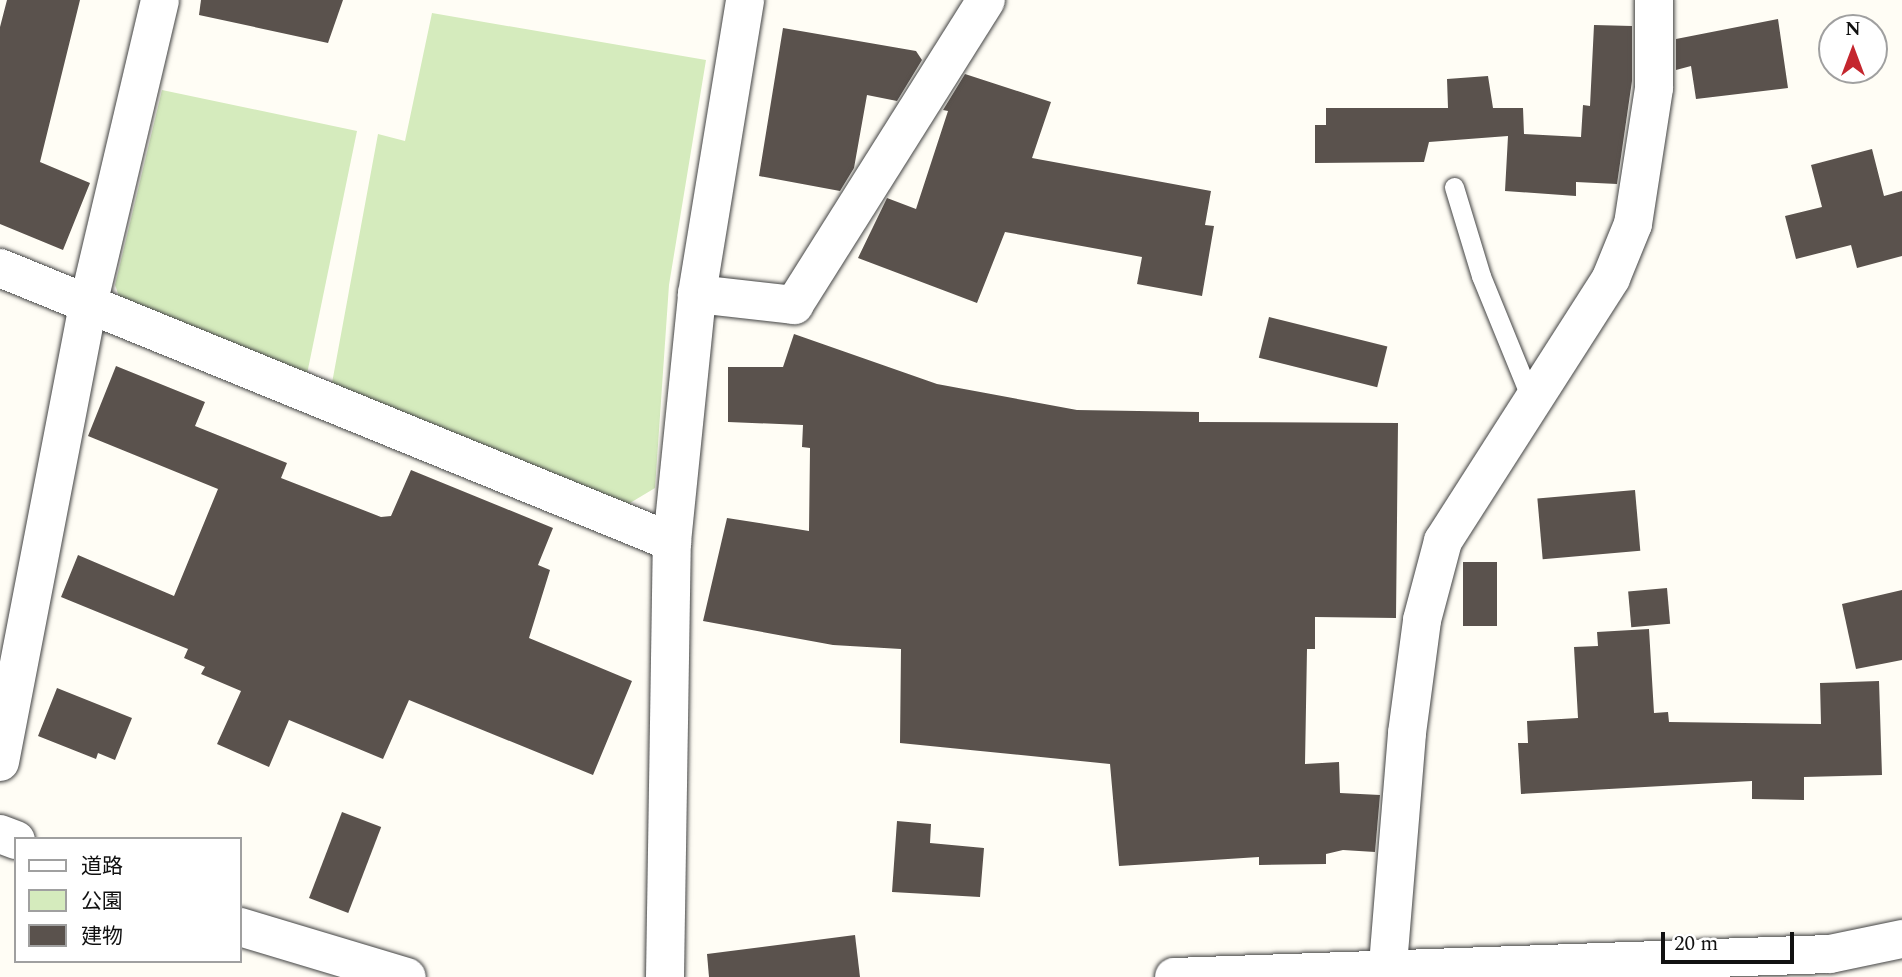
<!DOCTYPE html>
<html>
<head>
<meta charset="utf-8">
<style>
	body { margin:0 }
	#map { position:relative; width:1902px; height:977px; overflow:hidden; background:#fffdf5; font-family:Spectral,"Noto Sans JP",serif }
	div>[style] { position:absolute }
	.green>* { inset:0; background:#d5ebbd }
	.building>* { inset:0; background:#5a524d; transform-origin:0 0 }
	.roads { filter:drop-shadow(0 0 2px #444) drop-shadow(0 0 2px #444) }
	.service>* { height:19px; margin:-9.5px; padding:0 9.5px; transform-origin:9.5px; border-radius:9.5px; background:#fff }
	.minor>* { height:38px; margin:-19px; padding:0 19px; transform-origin:19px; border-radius:19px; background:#fff }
	.tertiary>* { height:38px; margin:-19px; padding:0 19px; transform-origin:19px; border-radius:19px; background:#fff }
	span { translate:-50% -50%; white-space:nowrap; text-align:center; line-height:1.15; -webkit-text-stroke:7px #fff; paint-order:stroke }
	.legend { position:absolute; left:14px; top:837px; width:228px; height:126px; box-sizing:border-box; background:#fff; border:2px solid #a0a0a0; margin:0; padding:9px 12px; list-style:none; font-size:21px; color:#111 }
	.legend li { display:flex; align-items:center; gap:14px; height:35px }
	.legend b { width:35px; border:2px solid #a0a0a0 }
	.north { position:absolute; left:1818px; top:14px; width:70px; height:70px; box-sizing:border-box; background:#fff; border:2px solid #a0a0a0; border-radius:50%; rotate:0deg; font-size:19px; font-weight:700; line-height:28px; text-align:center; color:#111 }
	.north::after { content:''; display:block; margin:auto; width:24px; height:32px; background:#c4262e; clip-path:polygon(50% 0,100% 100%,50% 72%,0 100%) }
	.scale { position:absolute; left:1661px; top:932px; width:133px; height:32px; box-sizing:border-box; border:4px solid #111; border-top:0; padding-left:9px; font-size:21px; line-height:24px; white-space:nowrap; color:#111; -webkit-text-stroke:5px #fff; paint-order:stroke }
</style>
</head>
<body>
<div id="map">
	<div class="green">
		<div style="clip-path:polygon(432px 13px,706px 60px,669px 285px,655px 488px,625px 506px,332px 383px,378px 134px,405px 141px)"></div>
		<div style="clip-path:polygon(162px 90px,357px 131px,307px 374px,120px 299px,115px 285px)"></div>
	</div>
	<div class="building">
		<div style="clip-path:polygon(7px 0,80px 0,40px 162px,90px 183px,63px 250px,0 224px,0 27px)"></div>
		<div style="clip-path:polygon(201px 0,343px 0,328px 43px,199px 15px)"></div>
		<div style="clip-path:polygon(1778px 19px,1788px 88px,1696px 99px,1691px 66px,1676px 70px,1676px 39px)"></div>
		<div style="clip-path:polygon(1594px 25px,1632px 26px,1632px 81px,1617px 184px,1576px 182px,1576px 196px,1505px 191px,1508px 136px,1429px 142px,1424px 162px,1315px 163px,1315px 125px,1326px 125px,1326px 108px,1448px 108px,1447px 79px,1488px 76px,1493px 108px,1523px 108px,1524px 134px,1581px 137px,1583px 105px,1590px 106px)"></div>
		<div style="clip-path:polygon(783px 28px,916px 51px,922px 60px,897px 101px,867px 95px,854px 168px,840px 191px,759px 176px)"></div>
		<div style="clip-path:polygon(965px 74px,1051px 102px,1032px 158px,1211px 191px,1205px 225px,1214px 226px,1202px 296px,1137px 284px,1142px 257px,1005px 232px,977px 303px,858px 258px,887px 198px,916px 209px,948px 111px,943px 110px)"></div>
		<div style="clip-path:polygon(1872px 149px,1884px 196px,1902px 191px,1902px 256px,1857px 268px,1851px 245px,1796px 259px,1785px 216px,1822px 207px,1811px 165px)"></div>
		<div style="left:1269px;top:317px;width:122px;height:42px;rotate:14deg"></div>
		<div style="clip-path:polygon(794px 334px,937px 384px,1077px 410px,1199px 412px,1199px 422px,1398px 423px,1396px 618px,1315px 617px,1315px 649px,1307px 649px,1305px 764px,1339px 762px,1340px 793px,1380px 795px,1375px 852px,1343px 850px,1326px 854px,1326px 864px,1259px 865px,1259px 857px,1119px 866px,1110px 764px,900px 743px,901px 649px,833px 645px,703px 621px,727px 518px,809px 531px,810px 448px,802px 447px,803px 425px,728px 422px,728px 367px,783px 367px)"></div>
		<div style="clip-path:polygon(116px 366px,205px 402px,195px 426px,287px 463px,281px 478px,381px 517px,391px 516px,411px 470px,553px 528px,538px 565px,550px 570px,529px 638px,632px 681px,593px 775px,409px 700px,383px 759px,289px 720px,269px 767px,217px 744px,241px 691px,201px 674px,205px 667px,184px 658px,188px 649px,61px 597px,78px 555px,174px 596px,218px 489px,88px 436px)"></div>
		<div style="left:1635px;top:490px;width:61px;height:98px;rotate:85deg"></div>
		<div style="left:1463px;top:562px;width:34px;height:64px"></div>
		<div style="left:1667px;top:588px;width:36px;height:39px;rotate:85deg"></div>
		<div style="clip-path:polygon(1902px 590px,1902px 660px,1856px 669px,1842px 604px)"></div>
		<div style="clip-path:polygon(1649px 629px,1654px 713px,1668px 712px,1669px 722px,1821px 724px,1820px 683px,1879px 681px,1882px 775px,1804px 777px,1804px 800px,1752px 799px,1752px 781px,1521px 794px,1518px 743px,1528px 743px,1527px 721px,1578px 718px,1574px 647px,1598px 646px,1597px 632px)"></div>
		<div style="clip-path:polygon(57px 688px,132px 718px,115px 760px,98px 753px,96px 759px,38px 736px)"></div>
		<div style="left:342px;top:812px;width:42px;height:92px;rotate:21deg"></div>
		<div style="clip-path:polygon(897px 821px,931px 824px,930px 843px,984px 848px,980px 897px,892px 892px)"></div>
		<div style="clip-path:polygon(855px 935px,860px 977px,709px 977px,707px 954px)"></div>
	</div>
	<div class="roads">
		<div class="service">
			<div style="left:1454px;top:187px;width:93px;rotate:73.1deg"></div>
			<div style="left:1481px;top:276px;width:135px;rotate:67.8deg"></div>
		</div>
		<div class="minor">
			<div style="left:0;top:268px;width:726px;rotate:22.18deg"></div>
			<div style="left:697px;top:294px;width:98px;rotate:6.5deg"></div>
			<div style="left:794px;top:305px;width:360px;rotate:-57.8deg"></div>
			<div style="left:0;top:762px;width:465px;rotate:-79.1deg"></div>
			<div style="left:88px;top:305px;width:313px;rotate:-76.7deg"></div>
			<div style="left:0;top:834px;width:17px;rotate:21deg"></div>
			<div style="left:240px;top:927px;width:174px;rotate:16.7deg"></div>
			<div style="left:1174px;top:977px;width:656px;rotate:-2.01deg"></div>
			<div style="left:1830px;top:954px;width:74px;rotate:-11.8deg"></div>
			<div style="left:1387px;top:977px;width:245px;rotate:-85.3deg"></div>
			<div style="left:1407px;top:733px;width:114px;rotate:-82.4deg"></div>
			<div style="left:1422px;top:620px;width:82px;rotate:-75.1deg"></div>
			<div style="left:1443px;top:541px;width:312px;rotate:-57.4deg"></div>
			<div style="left:1611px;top:278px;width:58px;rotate:-67.8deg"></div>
			<div style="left:1633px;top:224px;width:138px;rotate:-81.2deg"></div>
			<div style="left:1654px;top:88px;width:88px;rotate:-90deg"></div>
		</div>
		<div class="tertiary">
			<div style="left:665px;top:977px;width:435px;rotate:-89.1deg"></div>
			<div style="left:672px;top:542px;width:249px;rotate:-84.2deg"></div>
			<div style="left:697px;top:294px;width:298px;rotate:-80.7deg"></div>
		</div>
	</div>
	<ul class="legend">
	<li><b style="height:9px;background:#fff"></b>道路</li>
	<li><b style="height:19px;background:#d5ebbd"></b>公園</li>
	<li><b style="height:19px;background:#5a524d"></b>建物</li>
	</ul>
	<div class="north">N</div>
	<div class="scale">20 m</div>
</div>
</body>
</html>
